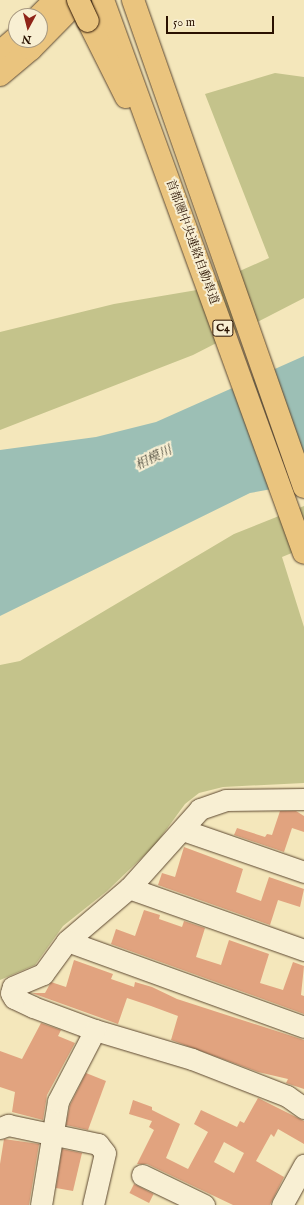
<!DOCTYPE html>
<html>
<head>
<meta charset="utf-8">
<style>
	body { margin:0 }
	#map { position:relative; width:304px; height:1205px; overflow:hidden; background:#f4e7bb; font-family:"IM FELL English","Noto Serif JP",serif }
	div>[style] { position:absolute }
	.green>* { inset:0; background:#c4c38b }
	.water>* { inset:0; background:#9cbfb5 }
	.building>* { inset:0; background:#e1a37f; transform-origin:0 0 }
	.roads { filter:drop-shadow(0 0 1px #5c4730) drop-shadow(0 0 1px #5c4730) }
	.minor>* { height:21px; margin:-10.5px; padding:0 10.5px; transform-origin:10.5px; border-radius:10.5px; background:#f8efd3 }
	.major>* { height:22px; margin:-11px; padding:0 11px; transform-origin:11px; border-radius:11px; background:#eac47e }
	.highway>* { height:22px; margin:-11px; padding:0 11px; transform-origin:11px; border-radius:11px; background:#eac47e }
	.bridges { filter:drop-shadow(0 0 1px #2a1201) drop-shadow(0 0 1px #2a1201) }
	.highway-bridge>* { height:22px; margin:-11px; padding:0 11px; transform-origin:11px; border-radius:11px; background:#eac47e }
	span { translate:-50% -50%; white-space:nowrap; text-align:center; line-height:1.15; -webkit-text-stroke:4px #f8efd3; paint-order:stroke }
	.shield-label span { padding:1px 3px; background:#f8efd3; border:1px solid; border-radius:3px; -webkit-text-stroke-width:0 }
	.shield-label { font-size:11px; color:#2a1201; font-weight:700 }
	.street-label { font-size:12px; color:#2a1201 }
	.water-label { font-size:13px; color:#524f40; font-style:italic }
	.north { position:absolute; left:8px; top:8px; width:40px; height:40px; box-sizing:border-box; background:#f8efd3; border:1px solid #a6977f; border-radius:50%; rotate:187deg; font-size:11px; font-weight:700; line-height:16px; text-align:center; color:#2a1201 }
	.north::after { content:''; display:block; margin:auto; width:14px; height:18px; background:#8f2418; clip-path:polygon(50% 0,100% 100%,50% 72%,0 100%) }
	.scale { position:absolute; left:166px; top:16px; width:108px; height:18px; box-sizing:border-box; border:2px solid #2a1201; border-top:0; padding-left:5px; font-size:12px; line-height:14px; white-space:nowrap; color:#2a1201; -webkit-text-stroke:3px #f8efd3; paint-order:stroke }
</style>
</head>
<body>
<div id="map">
	<div class="green">
		<div style="clip-path:polygon(275px 73px,304px 77px,304px 298px,193px 355px,0 430px,0 332px,114px 304px,197px 290px,269px 258px,205px 94px)"></div>
		<div style="clip-path:polygon(304px 506px,304px 548px,282px 557px,304px 627px,304px 783px,223px 787px,199px 793px,185px 804px,155px 845px,107px 891px,63px 926px,35px 965px,0 980px,0 665px,20px 661px,234px 534px)"></div>
	</div>
	<div class="water">
		<div style="clip-path:polygon(304px 356px,304px 483px,250px 493px,0 616px,0 450px,96px 437px,156px 422px)"></div>
	</div>
	<div class="building">
		<div style="clip-path:polygon(280px 811px,296px 811px,304px 816px,304px 832px,292px 828px,284px 852px,234px 835px,237px 828px,265px 837px,267px 834px,272px 835px)"></div>
		<div style="clip-path:polygon(184px 847px,243px 869px,236px 892px,261px 901px,269px 877px,304px 889px,300px 907px,278px 900px,270px 925px,158px 885px,162px 873px,175px 877px)"></div>
		<div style="clip-path:polygon(144px 910px,160px 915px,159px 919px,182px 927px,184px 921px,205px 928px,196px 957px,221px 965px,229px 940px,269px 954px,260px 983px,283px 990px,293px 962px,304px 966px,301px 995px,304px 996px,304px 1014px,111px 944px,116px 929px,135px 936px)"></div>
		<div style="clip-path:polygon(74px 960px,113px 974px,111px 979px,134px 987px,135px 982px,152px 987px,177px 999px,304px 1040px,304px 1089px,286px 1083px,288px 1079px,258px 1072px,171px 1040px,178px 1016px,151px 1006px,127px 998px,118px 1024px,32px 993px,45px 993px,51px 982px,66px 987px)"></div>
		<div style="clip-path:polygon(41px 1023px,61px 1030px,58px 1036px,75px 1043px,47px 1095px,43px 1120px,12px 1112px,15px 1092px,0 1087px,0 1051px,22px 1059px)"></div>
		<div style="clip-path:polygon(86px 1073px,106px 1081px,88px 1130px,66px 1125px,70px 1105px)"></div>
		<div style="clip-path:polygon(evenodd,258px 1098px,304px 1121px,304px 1144px,278px 1129px,274px 1137px,271px 1134px,256px 1161px,284px 1177px,270px 1205px,233px 1205px,147px 1164px,137px 1164px,154px 1130px,149px 1127px,152px 1121px,129px 1114px,133px 1100px,152px 1107px,152px 1110px,180px 1124px,166px 1158px,188px 1169px,208px 1132px,194px 1124px,201px 1110px,237px 1127px,240px 1121px,244px 1123px,258px 1098px,224px 1142px,244px 1153px,234px 1173px,214px 1162px,224px 1142px)"></div>
		<div style="clip-path:polygon(4px 1139px,39px 1144px,29px 1205px,0 1205px,0 1164px)"></div>
		<div style="clip-path:polygon(62px 1149px,82px 1153px,73px 1191px,56px 1188px)"></div>
		<div style="left:134px;top:1184px;width:22px;height:10px;rotate:27deg"></div>
	</div>
	<div class="roads">
		<div class="minor">
			<div style="left:304px;top:799px;width:78px;rotate:179.3deg"></div>
			<div style="left:226px;top:800px;width:28px;rotate:161deg"></div>
			<div style="left:200px;top:809px;width:106px;rotate:131.9deg"></div>
			<div style="left:129px;top:888px;width:82px;rotate:139.5deg"></div>
			<div style="left:67px;top:941px;width:41px;rotate:126deg"></div>
			<div style="left:43px;top:974px;width:33px;rotate:157deg"></div>
			<div style="left:13px;top:987px;width:6px;rotate:108deg"></div>
			<div style="left:11px;top:993px;width:6px;rotate:59deg"></div>
			<div style="left:14px;top:998px;width:21px;rotate:25deg"></div>
			<div style="left:33px;top:1007px;width:66px;rotate:20.4deg"></div>
			<div style="left:95px;top:1030px;width:101px;rotate:16.6deg"></div>
			<div style="left:192px;top:1059px;width:102px;rotate:21.3deg"></div>
			<div style="left:287px;top:1096px;width:21px;rotate:35deg"></div>
			<div style="left:183px;top:830px;width:128px;rotate:19.1deg"></div>
			<div style="left:129px;top:888px;width:186px;rotate:19.5deg"></div>
			<div style="left:67px;top:941px;width:252px;rotate:19.9deg"></div>
			<div style="left:0;top:1128px;width:9px;rotate:-21deg"></div>
			<div style="left:8px;top:1125px;width:92px;rotate:11.9deg"></div>
			<div style="left:98px;top:1144px;width:11px;rotate:52deg"></div>
			<div style="left:105px;top:1153px;width:53px;rotate:103deg"></div>
			<div style="left:142px;top:1175px;width:69px;rotate:25.8deg"></div>
			<div style="left:41px;top:1205px;width:105px;rotate:-80.7deg"></div>
			<div style="left:58px;top:1101px;width:80px;rotate:-62.5deg"></div>
			<div style="left:282px;top:1205px;width:46px;rotate:-61.2deg"></div>
		</div>
		<div class="major">
			<div style="left:39px;top:16px;width:23px;rotate:-45deg"></div>
			<div style="left:0;top:52px;width:21px;rotate:-41deg"></div>
			<div style="left:0;top:75px;width:40px;rotate:-40deg"></div>
			<div style="left:31px;top:49px;width:69px;rotate:-45.6deg"></div>
		</div>
		<div class="highway">
			<div style="left:103px;top:0;width:588px;rotate:70.03deg"></div>
			<div style="left:133px;top:0;width:516px;rotate:70.65deg"></div>
			<div style="left:88px;top:21px;width:85px;rotate:63.4deg"></div>
		</div>
	</div>
	<div class="bridges">
		<div class="highway-bridge">
			<div style="left:78px;top:0;width:23px;rotate:65deg"></div>
		</div>
	</div>
	<div class="shield-label">
		<span style="left:223px;top:328px">C4</span>
	</div>
	<div class="street-label">
		<span style="left:192px;top:242px;rotate:70deg">首都圏中央連絡自動車道</span>
	</div>
	<div class="water-label">
		<span style="left:154px;top:459px;rotate:-26deg">相模川</span>
	</div>
	<div class="north">N</div>
	<div class="scale">50 m</div>
</div>
</body>
</html>
